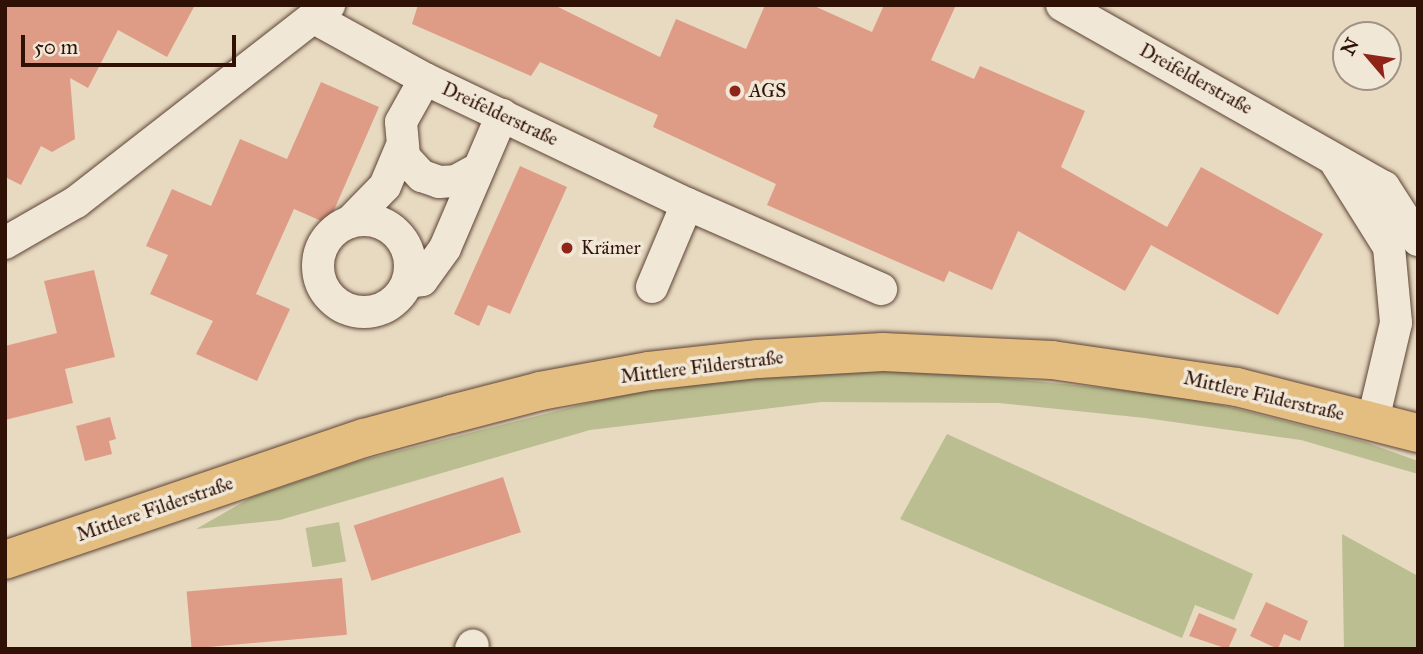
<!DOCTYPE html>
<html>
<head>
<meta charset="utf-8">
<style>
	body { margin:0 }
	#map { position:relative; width:1423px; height:654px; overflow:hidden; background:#e8dac1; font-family:"IM FELL Great Primer",serif }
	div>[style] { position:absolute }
	.green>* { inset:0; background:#babe90; transform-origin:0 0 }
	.building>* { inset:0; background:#de9c86; transform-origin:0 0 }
	.roads { filter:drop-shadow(0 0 2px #5d4335) drop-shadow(0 0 2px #5d4335) }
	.minor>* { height:32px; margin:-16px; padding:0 16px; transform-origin:16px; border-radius:16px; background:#f0e7d7 }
	.minor>.ring { margin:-16px; padding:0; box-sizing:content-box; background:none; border:32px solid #f0e7d7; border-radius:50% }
	.major>* { height:38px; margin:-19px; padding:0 19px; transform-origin:19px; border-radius:19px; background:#e4bd80 }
	.dots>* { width:19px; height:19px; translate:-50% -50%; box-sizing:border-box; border:4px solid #f0e7d7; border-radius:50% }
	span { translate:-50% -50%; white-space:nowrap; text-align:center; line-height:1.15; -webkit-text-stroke:7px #f0e7d7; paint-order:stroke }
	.street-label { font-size:19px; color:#2f1106 }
	.poi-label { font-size:19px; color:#2f1106 }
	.left { translate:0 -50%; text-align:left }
	.frame { position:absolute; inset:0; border:7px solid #2f1106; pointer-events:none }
	.north { position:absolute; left:1332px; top:21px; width:70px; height:70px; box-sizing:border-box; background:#f0e7d7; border:2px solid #a39183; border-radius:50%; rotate:299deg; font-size:19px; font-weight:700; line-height:28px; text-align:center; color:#2f1106 }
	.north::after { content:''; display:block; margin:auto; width:24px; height:32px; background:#8f2418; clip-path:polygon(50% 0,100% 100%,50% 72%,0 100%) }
	.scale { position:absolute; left:21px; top:35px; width:215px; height:32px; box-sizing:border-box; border:4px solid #2f1106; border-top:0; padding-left:9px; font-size:21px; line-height:24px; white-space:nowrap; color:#2f1106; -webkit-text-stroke:5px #f0e7d7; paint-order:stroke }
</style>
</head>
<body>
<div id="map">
	<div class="green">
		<div style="clip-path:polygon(881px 366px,1164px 394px,1230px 407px,1365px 442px,1418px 461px,1418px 474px,1301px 440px,1145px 418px,999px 403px,821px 402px,590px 430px,280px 520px,196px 529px,252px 497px,359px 461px,644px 389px)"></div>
		<div style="clip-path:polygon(947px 434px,1253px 574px,1234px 620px,1195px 605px,1182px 638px,900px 519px)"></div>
		<div style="left:339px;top:522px;width:40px;height:34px;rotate:80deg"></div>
		<div style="clip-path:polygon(1342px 534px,1418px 576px,1418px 649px,1344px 649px)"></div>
	</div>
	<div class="building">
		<div style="clip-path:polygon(5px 5px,195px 5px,167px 57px,118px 30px,88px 88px,70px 78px,75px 139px,52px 152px,41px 146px,21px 185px,5px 177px)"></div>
		<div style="clip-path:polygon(418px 5px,554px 5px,660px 57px,676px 19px,746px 49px,765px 5px,812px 5px,872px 32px,884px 5px,956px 5px,931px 60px,974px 79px,980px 66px,1085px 111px,1061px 167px,1167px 227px,1201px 167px,1323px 234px,1278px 315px,1151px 245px,1125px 291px,1018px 231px,992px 290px,949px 271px,944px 282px,767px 205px,776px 184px,653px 127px,658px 115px,540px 62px,531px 76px,412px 24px)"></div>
		<div style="clip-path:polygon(321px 82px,379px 107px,328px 224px,294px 209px,256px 294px,290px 309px,257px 381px,196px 354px,213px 321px,150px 294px,168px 255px,146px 246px,172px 189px,211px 206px,240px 139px,287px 159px)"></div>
		<div style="clip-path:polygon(520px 166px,567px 187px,510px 314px,488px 305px,479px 326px,454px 314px)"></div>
		<div style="clip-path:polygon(94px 270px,115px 357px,65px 369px,73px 403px,5px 420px,5px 346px,57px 333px,44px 281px)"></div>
		<div style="clip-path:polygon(110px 417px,116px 439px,109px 441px,112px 454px,85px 461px,76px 426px)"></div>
		<div style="left:503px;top:477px;width:58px;height:157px;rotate:72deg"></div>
		<div style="left:342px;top:578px;width:57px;height:156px;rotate:85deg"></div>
		<div style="clip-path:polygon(1266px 602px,1308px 621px,1300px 641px,1284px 634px,1278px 649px,1250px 636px)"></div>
		<div style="clip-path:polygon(1199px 613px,1237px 629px,1228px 649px,1189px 636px)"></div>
	</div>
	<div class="roads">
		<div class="minor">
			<div style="left:1062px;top:5px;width:370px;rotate:29.5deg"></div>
			<div style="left:1384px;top:187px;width:63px;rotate:57.3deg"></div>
			<div style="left:316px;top:19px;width:124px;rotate:28.8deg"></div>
			<div style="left:425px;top:79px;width:290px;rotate:25.5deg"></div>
			<div style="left:687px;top:204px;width:212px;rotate:23.7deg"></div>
			<div style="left:425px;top:79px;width:49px;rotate:119.2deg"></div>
			<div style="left:401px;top:122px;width:35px;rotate:85deg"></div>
			<div style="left:404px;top:157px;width:26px;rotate:47deg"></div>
			<div style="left:422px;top:176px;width:18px;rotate:19deg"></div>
			<div style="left:439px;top:182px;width:17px;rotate:-3deg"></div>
			<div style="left:456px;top:181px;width:26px;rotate:-29deg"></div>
			<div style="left:1335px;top:161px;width:102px;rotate:57.9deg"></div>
			<div style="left:1389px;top:247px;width:76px;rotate:84.7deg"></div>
			<div style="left:1396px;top:323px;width:100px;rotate:103.3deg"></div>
			<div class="ring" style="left:318px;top:220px;width:60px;height:60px"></div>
			<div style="left:350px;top:222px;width:50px;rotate:-45.8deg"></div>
			<div style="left:385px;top:186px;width:41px;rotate:-67.2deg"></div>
			<div style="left:5px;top:243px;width:82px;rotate:-30deg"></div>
			<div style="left:76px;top:202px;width:321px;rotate:-37.9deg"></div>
			<div style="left:408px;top:282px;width:14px;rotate:-8deg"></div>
			<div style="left:422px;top:280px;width:39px;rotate:-54deg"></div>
			<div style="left:445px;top:248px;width:145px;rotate:-66.8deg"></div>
			<div style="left:652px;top:287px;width:90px;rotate:-67.1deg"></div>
			<div style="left:471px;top:649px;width:4px;rotate:-63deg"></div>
		</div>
		<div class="major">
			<div style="left:5px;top:560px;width:379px;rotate:-18.8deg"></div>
			<div style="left:364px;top:438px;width:91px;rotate:-15.3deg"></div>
			<div style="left:452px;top:414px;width:91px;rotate:-14.6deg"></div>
			<div style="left:540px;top:391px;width:111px;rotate:-10.4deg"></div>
			<div style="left:649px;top:371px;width:110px;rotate:-6.3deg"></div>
			<div style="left:758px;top:359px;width:125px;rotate:-3.2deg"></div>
			<div style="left:883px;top:352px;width:169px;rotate:2.7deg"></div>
			<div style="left:1052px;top:360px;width:187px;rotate:8.3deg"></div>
			<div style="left:1237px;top:387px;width:187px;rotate:14.3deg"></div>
		</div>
	</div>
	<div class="dots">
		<div style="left:735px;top:91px;background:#8f2418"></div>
		<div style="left:567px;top:248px;background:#8f2418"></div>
	</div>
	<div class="street-label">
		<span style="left:1196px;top:79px;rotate:29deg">Dreifelderstraße</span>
		<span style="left:500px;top:114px;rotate:25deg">Dreifelderstraße</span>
		<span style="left:702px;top:367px;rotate:-7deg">Mittlere Filderstraße</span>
		<span style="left:1264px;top:396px;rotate:13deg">Mittlere Filderstraße</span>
		<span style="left:155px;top:509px;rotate:-19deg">Mittlere Filderstraße</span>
	</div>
	<div class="poi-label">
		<span class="left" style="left:749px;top:91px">AGS</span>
		<span class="left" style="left:581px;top:248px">Krämer</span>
	</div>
	<div class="frame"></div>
	<div class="north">N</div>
	<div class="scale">50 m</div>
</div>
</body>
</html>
